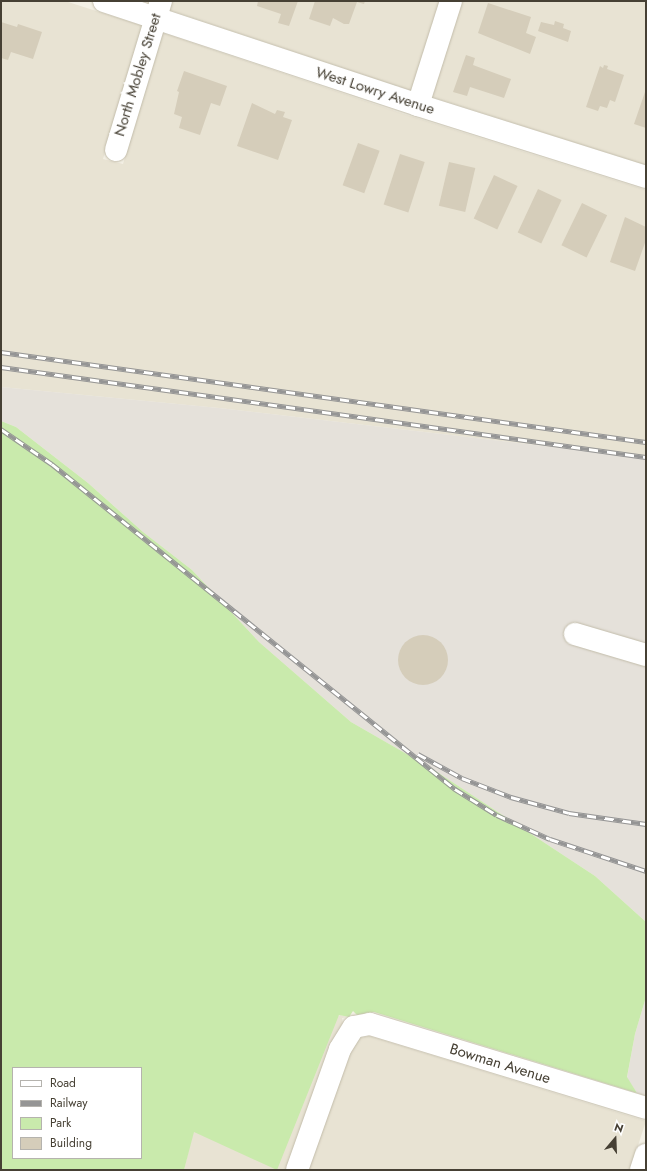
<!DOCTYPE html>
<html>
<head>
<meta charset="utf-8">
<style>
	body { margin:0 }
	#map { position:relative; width:647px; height:1171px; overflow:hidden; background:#f3f0e5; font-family:Jost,sans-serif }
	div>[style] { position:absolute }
	.residential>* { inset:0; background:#e8e3d3 }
	.industrial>* { inset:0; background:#e5e1da }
	.green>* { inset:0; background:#c9eaac }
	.building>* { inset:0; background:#d5cdba; transform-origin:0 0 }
	.round { border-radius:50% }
	.roads { filter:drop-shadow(0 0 1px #c2bcaa) drop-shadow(0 0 1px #c2bcaa) }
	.minor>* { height:22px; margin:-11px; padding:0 11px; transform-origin:11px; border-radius:11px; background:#fff }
	.rail>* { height:4.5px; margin-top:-2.25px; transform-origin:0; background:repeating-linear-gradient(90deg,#fff 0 9px,#959595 0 18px); box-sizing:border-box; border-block:1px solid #959595 }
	span { translate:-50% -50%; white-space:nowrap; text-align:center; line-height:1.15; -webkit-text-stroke:4px #fff; paint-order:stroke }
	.street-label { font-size:15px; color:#464034 }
	.frame { position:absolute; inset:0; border:2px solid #464034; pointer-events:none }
	.legend { position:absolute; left:12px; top:1067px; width:130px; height:92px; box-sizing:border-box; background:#fff; border:1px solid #b5b3ae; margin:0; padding:5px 7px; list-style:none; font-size:12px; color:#464034 }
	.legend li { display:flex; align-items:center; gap:8px; height:20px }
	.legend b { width:20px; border:1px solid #b5b3ae }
	.north { position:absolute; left:595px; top:1119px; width:40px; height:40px; -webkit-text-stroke:3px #fff; paint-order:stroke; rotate:19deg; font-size:11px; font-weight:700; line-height:16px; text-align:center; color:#464034 }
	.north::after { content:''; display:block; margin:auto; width:14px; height:18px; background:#464034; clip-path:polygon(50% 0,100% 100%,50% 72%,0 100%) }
</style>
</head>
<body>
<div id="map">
	<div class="residential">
		<div style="clip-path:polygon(1px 1px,65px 1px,143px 26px,103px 159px,123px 164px,163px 33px,404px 114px,646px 190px,646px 458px,219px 408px,1px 387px)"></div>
		<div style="clip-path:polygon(172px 1px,440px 1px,412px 91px,169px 10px)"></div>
		<div style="clip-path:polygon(462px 1px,646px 1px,646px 165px,432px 97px)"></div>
		<div style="clip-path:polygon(340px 1015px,347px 1017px,342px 1018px,343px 1025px,330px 1045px,286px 1170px,184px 1170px,193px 1132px)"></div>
		<div style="clip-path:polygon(369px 1036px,646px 1121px,630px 1170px,308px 1170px,349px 1054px,360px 1038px)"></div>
	</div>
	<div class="industrial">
		<div style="clip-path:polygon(1px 387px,219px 408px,646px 458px,646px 922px,595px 876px,431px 768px,351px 722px,259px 642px,192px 570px,143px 532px,88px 483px,16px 427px,1px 421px)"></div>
		<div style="clip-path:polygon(646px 997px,646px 1096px,637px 1093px,627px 1078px,635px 1034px)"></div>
	</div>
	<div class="green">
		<div style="clip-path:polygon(evenodd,1px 421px,16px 427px,88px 483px,143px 532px,192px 570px,259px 642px,351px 722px,431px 768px,595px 876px,646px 922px,646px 997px,635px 1034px,627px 1077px,637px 1093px,374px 1012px,357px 1015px,353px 1011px,349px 1017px,339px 1015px,277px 1170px,194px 1132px,184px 1170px,1px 1170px,1px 421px,13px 1068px,141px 1068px,141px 1158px,13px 1158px,13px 1068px)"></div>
	</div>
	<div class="building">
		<div style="clip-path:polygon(258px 1px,298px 1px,289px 26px,278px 23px,281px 14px,257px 6px)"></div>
		<div style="clip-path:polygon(315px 1px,365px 1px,364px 4px,357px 2px,349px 24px,344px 24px,333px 18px,330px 26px,309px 19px)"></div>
		<div style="clip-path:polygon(488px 3px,531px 17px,526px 33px,536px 37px,530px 54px,478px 33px)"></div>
		<div style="clip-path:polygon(555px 21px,564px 24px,563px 28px,571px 31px,568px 42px,538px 31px,541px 22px,554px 25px)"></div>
		<div style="clip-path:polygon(1px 22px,17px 27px,18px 24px,42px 32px,33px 59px,11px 52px,8px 60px,1px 58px)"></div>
		<div style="clip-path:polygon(466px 55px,475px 58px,473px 65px,511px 79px,504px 98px,470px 87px,467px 96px,453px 92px)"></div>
		<div style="clip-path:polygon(604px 65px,608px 66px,607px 69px,624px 75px,615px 102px,610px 100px,607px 108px,600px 106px,598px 111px,586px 107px,600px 66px,603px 68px)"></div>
		<div style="clip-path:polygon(184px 71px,227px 86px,220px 106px,211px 103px,200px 135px,179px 128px,182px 117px,174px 114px,179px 92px,177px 91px)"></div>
		<div style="clip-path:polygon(646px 89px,646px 128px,634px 124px)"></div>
		<div style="clip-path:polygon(252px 103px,275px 114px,277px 110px,285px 112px,283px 117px,292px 120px,278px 160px,237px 146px)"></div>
		<div style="left:358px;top:143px;width:23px;height:45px;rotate:20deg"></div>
		<div style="left:400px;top:154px;width:26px;height:53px;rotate:18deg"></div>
		<div style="left:449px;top:162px;width:27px;height:45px;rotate:13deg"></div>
		<div style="left:494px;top:175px;width:26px;height:48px;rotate:25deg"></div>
		<div style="left:538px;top:189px;width:26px;height:48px;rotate:25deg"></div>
		<div style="left:582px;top:203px;width:28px;height:47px;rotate:26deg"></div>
		<div style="clip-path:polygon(625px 217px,646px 227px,646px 240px,635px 271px,610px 262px)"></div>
		<div class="round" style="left:398px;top:635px;width:50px;height:50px"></div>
	</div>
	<div class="roads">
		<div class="minor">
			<div style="left:104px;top:1px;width:331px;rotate:18.3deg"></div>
			<div style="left:418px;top:105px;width:239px;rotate:17.5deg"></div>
			<div style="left:418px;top:105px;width:109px;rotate:-72.4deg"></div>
			<div style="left:116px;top:150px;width:156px;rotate:-73.2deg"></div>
			<div style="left:575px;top:634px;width:74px;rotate:16.5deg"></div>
			<div style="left:297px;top:1170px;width:128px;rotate:-70.4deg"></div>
			<div style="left:340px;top:1049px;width:26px;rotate:-58deg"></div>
			<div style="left:354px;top:1027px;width:16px;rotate:-11deg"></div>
			<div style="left:370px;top:1024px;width:288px;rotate:16.9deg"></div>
			<div style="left:641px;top:1170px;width:16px;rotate:-72deg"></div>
		</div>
	</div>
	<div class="rail">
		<div style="left:1px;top:352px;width:651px;rotate:7.94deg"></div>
		<div style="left:1px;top:367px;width:651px;rotate:7.94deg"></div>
		<div style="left:1px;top:429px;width:62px;rotate:34.5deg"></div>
		<div style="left:52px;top:464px;width:518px;rotate:38.88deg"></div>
		<div style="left:455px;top:789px;width:49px;rotate:31.8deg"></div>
		<div style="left:497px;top:815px;width:58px;rotate:24.4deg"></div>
		<div style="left:550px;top:839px;width:101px;rotate:18.4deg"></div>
		<div style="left:418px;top:754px;width:50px;rotate:28.6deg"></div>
		<div style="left:462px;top:778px;width:53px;rotate:21.2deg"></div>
		<div style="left:511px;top:797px;width:60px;rotate:15.4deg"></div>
		<div style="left:569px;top:813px;width:78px;rotate:8.1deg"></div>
	</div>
	<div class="street-label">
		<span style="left:138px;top:75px;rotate:-73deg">North Mobley Street</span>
		<span style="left:375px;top:91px;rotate:18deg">West Lowry Avenue</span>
		<span style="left:500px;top:1064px;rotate:17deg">Bowman Avenue</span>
	</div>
	<div class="frame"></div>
	<ul class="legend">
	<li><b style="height:5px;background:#fff"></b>Road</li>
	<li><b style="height:5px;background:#959595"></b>Railway</li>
	<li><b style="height:11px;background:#c9eaac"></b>Park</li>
	<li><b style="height:11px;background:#d5cdba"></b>Building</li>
	</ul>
	<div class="north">N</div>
</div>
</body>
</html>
